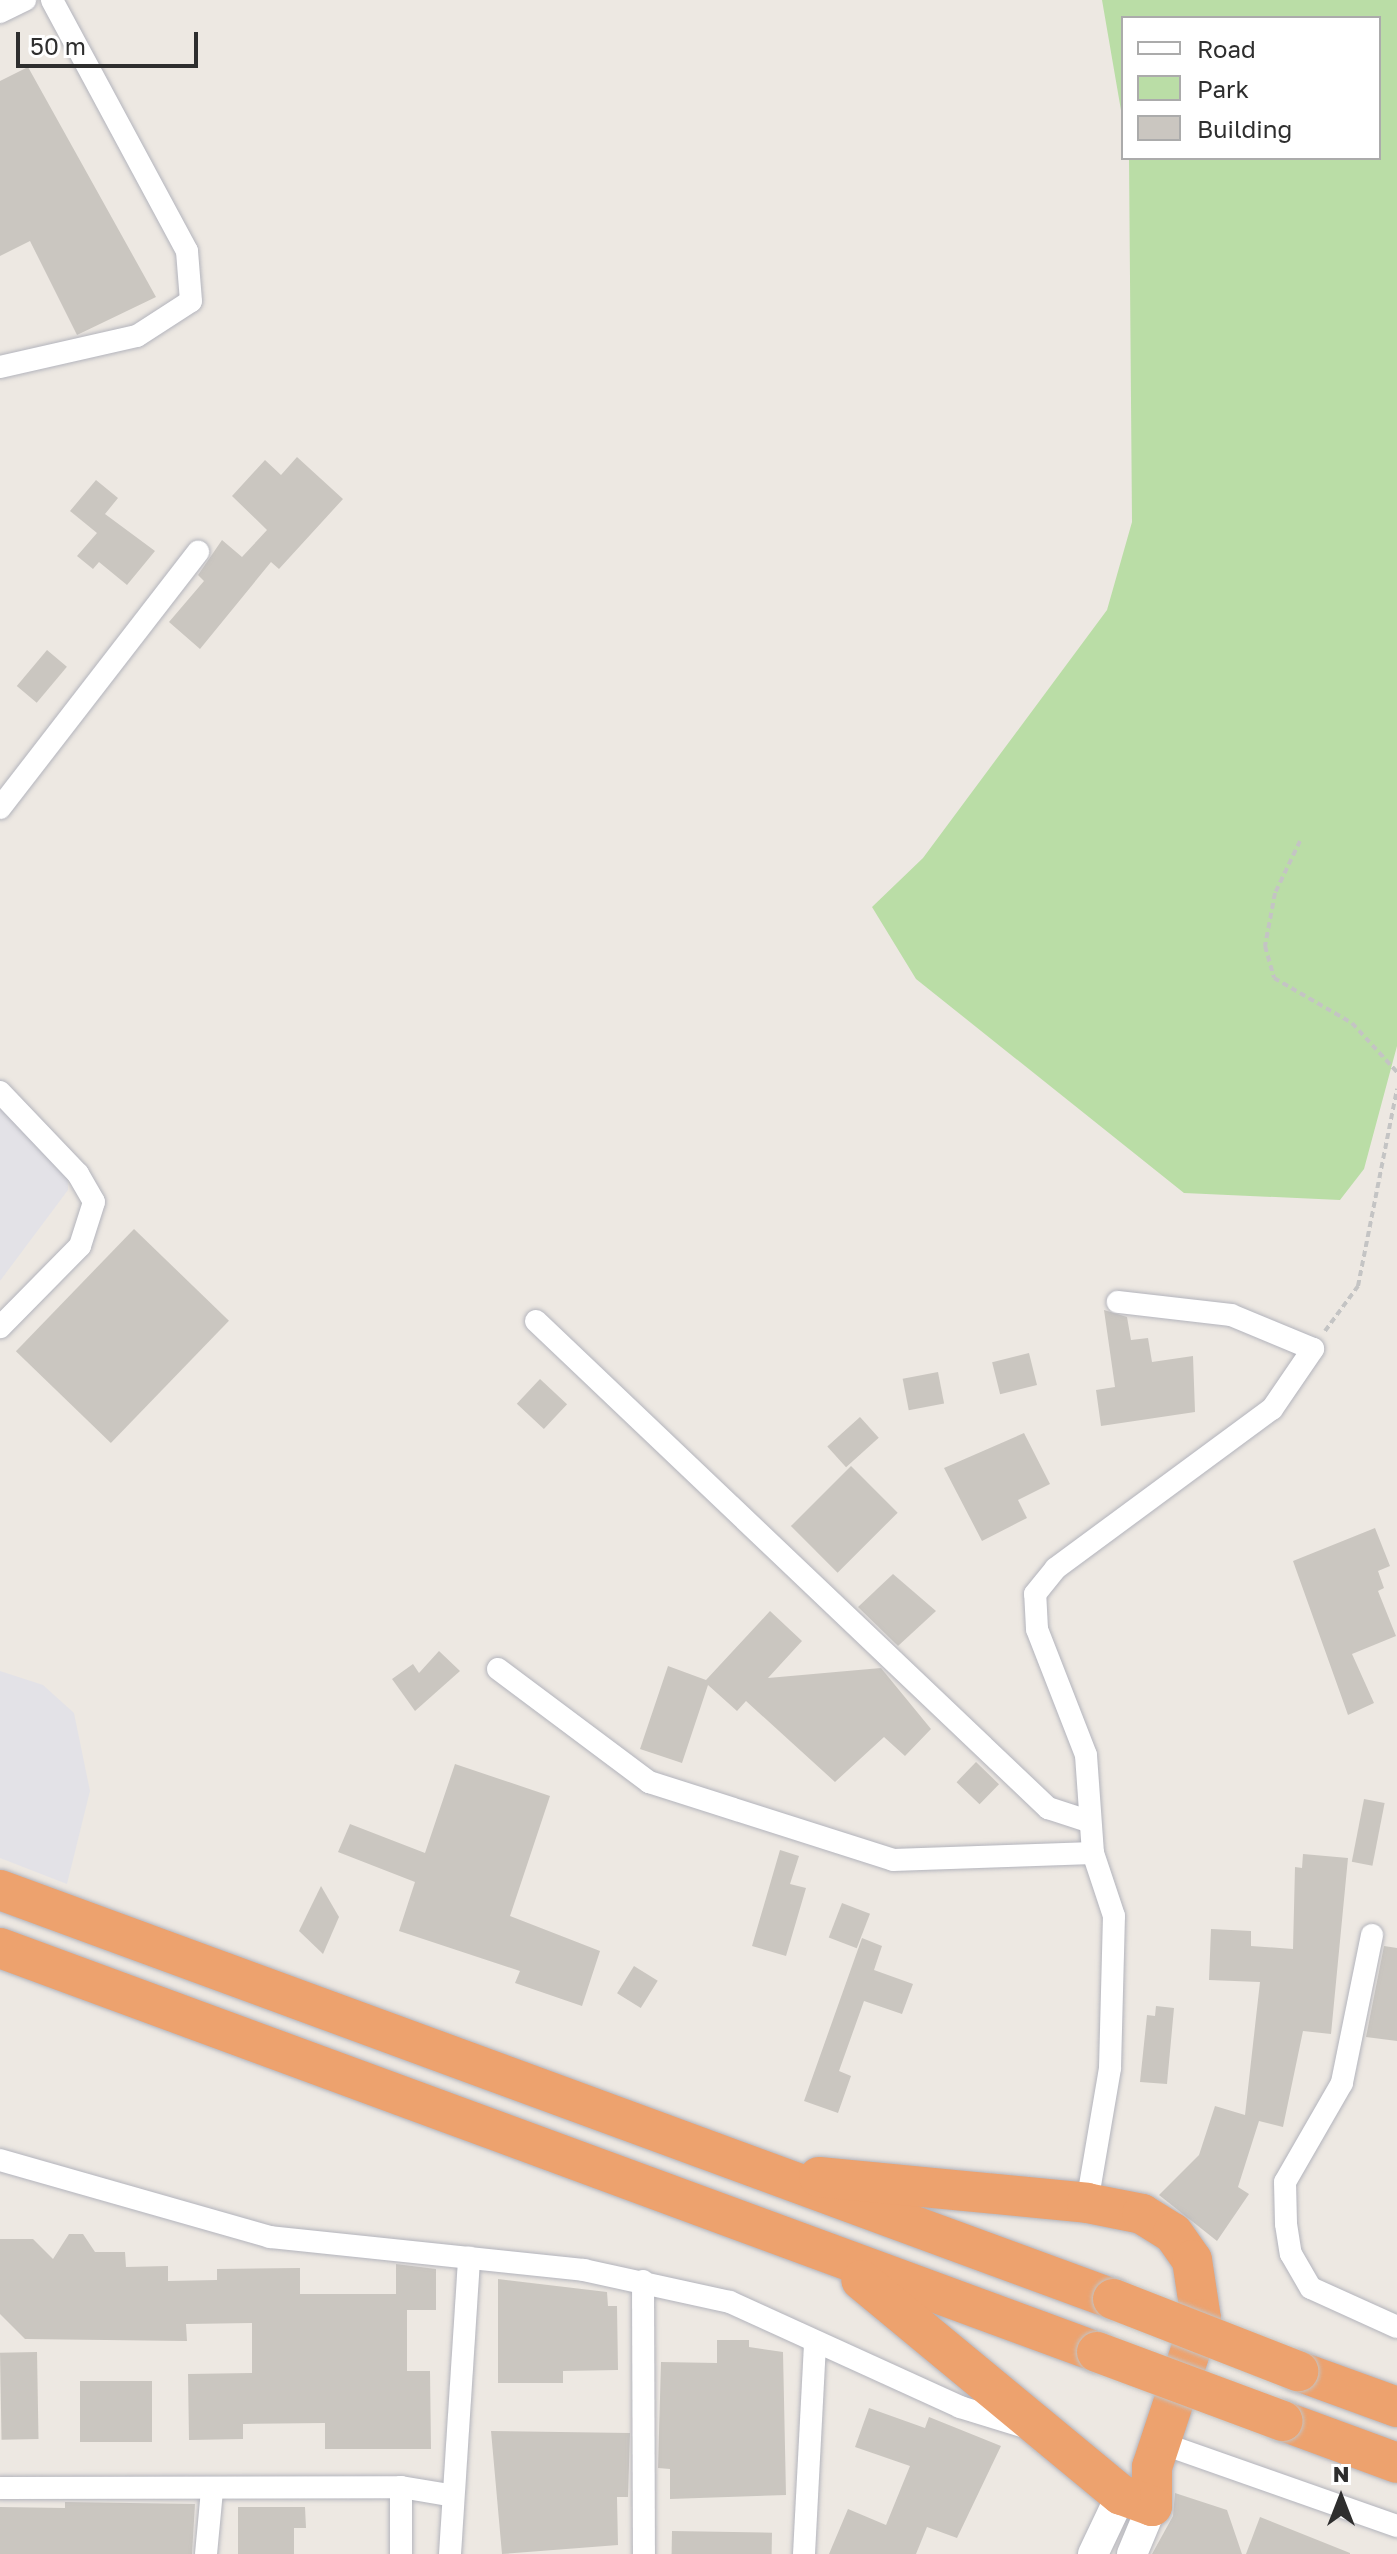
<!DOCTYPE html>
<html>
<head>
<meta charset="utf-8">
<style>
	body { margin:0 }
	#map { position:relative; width:1397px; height:2554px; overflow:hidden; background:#ede8e2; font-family:"Golos Text",sans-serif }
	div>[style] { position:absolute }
	.industrial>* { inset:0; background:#e3e2e7 }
	.green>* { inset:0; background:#badda6 }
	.building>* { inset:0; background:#cac6c0; transform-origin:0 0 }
	.path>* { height:4px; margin-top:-2px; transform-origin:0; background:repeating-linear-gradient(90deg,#c4c4c4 0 6px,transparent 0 10px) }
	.roads { filter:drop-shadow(0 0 2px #b3b4bc) drop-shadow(0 0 2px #b3b4bc) }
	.street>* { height:22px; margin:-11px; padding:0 11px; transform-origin:11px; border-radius:11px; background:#fff }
	.secondary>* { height:30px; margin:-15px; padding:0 15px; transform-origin:15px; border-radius:15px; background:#fff }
	.highway>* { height:40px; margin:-20px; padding:0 20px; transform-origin:20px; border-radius:20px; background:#eda26e }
	.bridges { filter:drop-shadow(0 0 2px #c4c4c4) drop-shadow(0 0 2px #c4c4c4) }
	.highway-bridge>* { height:40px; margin:-20px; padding:0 20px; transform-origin:20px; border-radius:20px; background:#eda26e }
	span { translate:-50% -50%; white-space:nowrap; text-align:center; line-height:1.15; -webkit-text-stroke:6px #fff; paint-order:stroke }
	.legend { position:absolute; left:1121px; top:16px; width:260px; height:144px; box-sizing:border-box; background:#fff; border:2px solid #ababab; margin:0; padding:10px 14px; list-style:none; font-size:24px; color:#2e2e2e }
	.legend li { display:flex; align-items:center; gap:16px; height:40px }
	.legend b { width:40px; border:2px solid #ababab }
	.north { position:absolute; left:1301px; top:2458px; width:80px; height:80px; -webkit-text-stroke:6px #fff; paint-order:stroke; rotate:0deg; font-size:22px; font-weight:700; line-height:32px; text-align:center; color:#2e2e2e }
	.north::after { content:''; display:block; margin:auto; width:28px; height:36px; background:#2e2e2e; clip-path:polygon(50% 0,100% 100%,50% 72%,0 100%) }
	.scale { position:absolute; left:16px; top:32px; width:182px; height:36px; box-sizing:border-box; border:4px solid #2e2e2e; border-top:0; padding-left:10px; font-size:24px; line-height:28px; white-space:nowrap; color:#2e2e2e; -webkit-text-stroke:6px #fff; paint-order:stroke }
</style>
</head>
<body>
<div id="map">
	<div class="industrial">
		<div style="clip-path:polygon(0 1079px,67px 1149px,68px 1190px,0 1281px)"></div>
		<div style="clip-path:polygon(0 1671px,43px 1685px,74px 1713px,90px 1791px,67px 1884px,0 1858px)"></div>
	</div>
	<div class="green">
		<div style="clip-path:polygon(1102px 0,1397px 0,1397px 1046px,1364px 1169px,1340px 1200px,1184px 1193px,916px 979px,872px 907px,923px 858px,1107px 610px,1132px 522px,1129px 158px,1379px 158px,1379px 18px,1123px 18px,1123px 122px)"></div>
	</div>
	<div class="building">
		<div style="clip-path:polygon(28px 67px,156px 297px,77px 335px,30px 241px,0 256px,0 81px)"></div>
		<div style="clip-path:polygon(297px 457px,343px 499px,279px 569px,271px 562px,200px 649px,169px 622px,204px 581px,198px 575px,222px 540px,242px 557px,267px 530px,232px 496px,265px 460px,281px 475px)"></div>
		<div style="clip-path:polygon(96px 480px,118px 498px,105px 514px,155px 551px,127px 585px,99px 562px,93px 569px,77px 556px,97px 533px,70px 511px)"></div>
		<div style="left:47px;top:650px;width:26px;height:47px;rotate:40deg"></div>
		<div style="left:134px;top:1229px;width:132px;height:170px;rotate:44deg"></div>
		<div style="clip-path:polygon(1104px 1310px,1127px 1317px,1131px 1340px,1148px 1338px,1152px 1362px,1193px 1356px,1195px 1412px,1101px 1426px,1096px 1390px,1115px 1387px)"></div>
		<div style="left:1029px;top:1353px;width:33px;height:38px;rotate:76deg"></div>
		<div style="left:938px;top:1372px;width:32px;height:36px;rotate:79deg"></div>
		<div style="left:540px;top:1379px;width:37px;height:34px;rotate:43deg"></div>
		<div style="left:860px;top:1417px;width:28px;height:44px;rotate:48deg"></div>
		<div style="clip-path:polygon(1024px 1433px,1050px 1484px,1018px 1500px,1027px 1518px,982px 1541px,944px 1468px)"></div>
		<div style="left:851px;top:1466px;width:66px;height:85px;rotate:45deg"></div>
		<div style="clip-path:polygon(1375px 1528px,1390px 1566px,1378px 1571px,1384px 1588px,1378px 1591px,1396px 1636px,1352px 1654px,1374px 1703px,1348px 1715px,1293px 1561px)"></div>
		<div style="clip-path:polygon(893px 1574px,936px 1611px,898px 1646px,858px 1607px)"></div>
		<div style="clip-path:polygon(770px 1611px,802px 1641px,768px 1678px,881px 1668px,931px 1729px,905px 1756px,884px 1737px,835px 1782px,746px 1701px,737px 1711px,708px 1685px,682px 1763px,640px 1749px,668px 1666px,706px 1680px)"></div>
		<div style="clip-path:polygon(439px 1651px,460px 1671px,415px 1711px,392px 1679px,413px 1664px,419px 1673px)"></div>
		<div style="left:976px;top:1762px;width:32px;height:28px;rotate:44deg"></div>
		<div style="clip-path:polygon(455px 1764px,550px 1796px,510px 1916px,600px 1951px,582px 2006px,515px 1983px,520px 1971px,399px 1931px,415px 1882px,338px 1852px,350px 1824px,425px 1853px)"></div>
		<div style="left:1364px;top:1799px;width:21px;height:64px;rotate:11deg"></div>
		<div style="clip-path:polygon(780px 1850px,799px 1856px,790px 1884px,806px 1888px,786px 1956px,752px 1946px)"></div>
		<div style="clip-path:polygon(1303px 1854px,1348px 1858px,1331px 2034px,1303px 2031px,1283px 2127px,1259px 2121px,1238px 2187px,1249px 2194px,1217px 2241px,1159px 2195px,1199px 2155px,1215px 2106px,1245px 2115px,1260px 1982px,1209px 1980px,1211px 1929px,1251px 1931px,1251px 1946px,1293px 1949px,1295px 1867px,1302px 1868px)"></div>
		<div style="clip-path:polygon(321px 1886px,339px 1917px,323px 1954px,299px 1931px)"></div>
		<div style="left:842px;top:1903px;width:30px;height:37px;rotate:21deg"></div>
		<div style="clip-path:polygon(862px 1938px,882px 1946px,874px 1970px,913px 1984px,902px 2014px,864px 2001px,839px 2071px,851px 2076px,838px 2113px,804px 2101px)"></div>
		<div style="clip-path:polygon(1384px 1946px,1397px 1948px,1397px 2041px,1366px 2037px)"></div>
		<div style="left:634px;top:1966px;width:28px;height:32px;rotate:32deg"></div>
		<div style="clip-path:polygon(1156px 2006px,1174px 2008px,1167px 2084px,1140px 2082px,1147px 2015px,1155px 2016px)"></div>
		<div style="clip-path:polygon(69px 2234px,83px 2234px,95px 2252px,125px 2252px,126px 2267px,168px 2266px,168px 2281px,217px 2280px,217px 2269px,300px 2268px,300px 2294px,396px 2294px,396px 2264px,436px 2269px,436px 2310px,407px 2310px,407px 2371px,430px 2371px,431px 2449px,325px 2449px,325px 2423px,243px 2424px,243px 2439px,189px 2440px,188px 2374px,252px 2373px,252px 2323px,186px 2324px,187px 2341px,25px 2339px,0 2314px,0 2239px,33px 2239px,53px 2259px)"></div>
		<div style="clip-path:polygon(498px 2279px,607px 2292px,608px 2306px,617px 2306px,618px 2370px,563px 2371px,563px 2383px,498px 2383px)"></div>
		<div style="clip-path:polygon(717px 2340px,749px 2340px,749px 2347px,783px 2352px,786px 2495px,670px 2499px,670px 2469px,658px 2468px,661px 2362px,717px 2363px)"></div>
		<div style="left:37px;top:2352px;width:87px;height:37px;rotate:89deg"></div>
		<div style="left:80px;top:2381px;width:72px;height:61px"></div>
		<div style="clip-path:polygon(869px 2408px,925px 2428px,929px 2417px,1001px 2446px,957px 2538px,927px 2527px,916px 2554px,829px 2554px,848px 2509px,886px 2525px,910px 2466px,855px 2447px)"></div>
		<div style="clip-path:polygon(491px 2431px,630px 2433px,628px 2497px,617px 2497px,618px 2545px,502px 2554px)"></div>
		<div style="clip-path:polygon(1175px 2493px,1227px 2510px,1242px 2554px,1152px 2554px,1173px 2516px)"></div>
		<div style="clip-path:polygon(65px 2502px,195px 2504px,192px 2554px,0 2554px,0 2507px,65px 2508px)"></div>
		<div style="clip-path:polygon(238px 2507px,305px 2507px,306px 2528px,294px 2528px,294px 2554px,238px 2554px)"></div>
		<div style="clip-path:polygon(1260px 2517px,1350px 2553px,1350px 2554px,1246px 2554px)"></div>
		<div style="left:672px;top:2531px;width:100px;height:23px;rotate:1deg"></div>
	</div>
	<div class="path">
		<div style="left:1300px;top:841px;width:58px;rotate:115.7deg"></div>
		<div style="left:1275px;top:893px;width:54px;rotate:100.7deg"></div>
		<div style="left:1265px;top:946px;width:33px;rotate:74deg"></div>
		<div style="left:1274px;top:978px;width:90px;rotate:30deg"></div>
		<div style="left:1352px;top:1023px;width:67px;rotate:47.4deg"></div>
		<div style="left:1325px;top:1331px;width:56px;rotate:-53.7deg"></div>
		<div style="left:1358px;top:1286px;width:201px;rotate:-78.8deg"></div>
	</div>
	<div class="roads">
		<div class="street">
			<div style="left:0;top:12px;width:28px;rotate:-26deg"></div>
			<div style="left:0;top:367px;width:140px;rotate:-12.8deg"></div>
			<div style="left:137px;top:336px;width:64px;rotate:-32.9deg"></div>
			<div style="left:191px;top:301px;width:50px;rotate:-94.6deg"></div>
			<div style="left:187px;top:251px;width:285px;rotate:-118.3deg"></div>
			<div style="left:0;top:808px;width:324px;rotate:-52.3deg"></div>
			<div style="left:0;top:1092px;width:113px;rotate:46.4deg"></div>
			<div style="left:78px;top:1174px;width:32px;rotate:60deg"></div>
			<div style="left:94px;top:1202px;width:46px;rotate:107.7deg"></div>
			<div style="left:80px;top:1246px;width:114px;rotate:134.6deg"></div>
			<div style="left:536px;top:1321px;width:707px;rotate:43.57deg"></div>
			<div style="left:1048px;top:1808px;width:42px;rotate:18deg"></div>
			<div style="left:498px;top:1669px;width:189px;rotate:36.8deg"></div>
			<div style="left:649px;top:1782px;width:256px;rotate:17.7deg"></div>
			<div style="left:893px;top:1860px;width:200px;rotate:-2deg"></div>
			<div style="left:1372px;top:1935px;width:151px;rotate:101.5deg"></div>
			<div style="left:1342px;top:2083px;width:114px;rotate:119.9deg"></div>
			<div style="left:1285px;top:2182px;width:42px;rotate:88.6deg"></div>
			<div style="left:1286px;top:2224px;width:30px;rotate:81deg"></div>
			<div style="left:1291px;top:2254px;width:39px;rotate:60deg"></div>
			<div style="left:1311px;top:2288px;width:94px;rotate:24.4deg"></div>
			<div style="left:0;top:2160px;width:281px;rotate:15.9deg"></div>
			<div style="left:270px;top:2237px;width:316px;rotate:6deg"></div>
			<div style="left:584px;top:2270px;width:149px;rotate:12.4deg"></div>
			<div style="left:730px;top:2302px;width:253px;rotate:24.5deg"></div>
			<div style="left:960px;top:2407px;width:68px;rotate:17.1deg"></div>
			<div style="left:1087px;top:2203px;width:137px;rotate:-80.3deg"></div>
			<div style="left:1110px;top:2068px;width:152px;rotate:-88.5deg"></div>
			<div style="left:1114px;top:1916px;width:66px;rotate:-108.4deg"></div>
			<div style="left:1093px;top:1853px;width:98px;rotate:-94.1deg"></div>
			<div style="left:1086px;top:1755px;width:135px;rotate:-111.3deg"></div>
			<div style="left:1037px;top:1629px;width:35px;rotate:-93deg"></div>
			<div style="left:1035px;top:1594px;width:33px;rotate:-51deg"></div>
			<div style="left:1056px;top:1568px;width:268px;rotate:-36.4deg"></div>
			<div style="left:1272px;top:1409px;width:73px;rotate:-55.7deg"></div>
			<div style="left:1313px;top:1349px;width:89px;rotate:-157.5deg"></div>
			<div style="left:1231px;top:1315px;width:114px;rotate:-173.4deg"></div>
			<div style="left:643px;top:2281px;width:273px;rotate:89.8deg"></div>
			<div style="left:1161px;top:2443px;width:250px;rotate:19.4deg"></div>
			<div style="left:0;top:2488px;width:401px;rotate:-0.1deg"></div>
			<div style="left:401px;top:2487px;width:49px;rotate:9.5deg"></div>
			<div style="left:206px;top:2554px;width:63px;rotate:-84.6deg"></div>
			<div style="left:401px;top:2554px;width:67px;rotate:-90deg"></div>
			<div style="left:450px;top:2554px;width:297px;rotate:-86.3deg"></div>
			<div style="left:804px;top:2554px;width:210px;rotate:-87deg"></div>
		</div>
		<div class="secondary">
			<div style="left:1093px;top:2554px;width:65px;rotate:-64.6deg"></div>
			<div style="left:1132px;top:2554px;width:52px;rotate:-67.4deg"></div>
		</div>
		<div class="highway">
			<div style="left:0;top:1890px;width:1186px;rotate:20.18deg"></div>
			<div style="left:0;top:1948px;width:1169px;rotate:20.22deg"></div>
			<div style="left:819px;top:2177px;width:269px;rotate:5.5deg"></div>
			<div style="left:1087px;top:2203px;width:56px;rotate:11.3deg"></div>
			<div style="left:1142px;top:2214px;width:36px;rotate:32deg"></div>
			<div style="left:1173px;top:2233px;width:33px;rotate:55deg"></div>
			<div style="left:1192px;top:2260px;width:60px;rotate:81.3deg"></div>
			<div style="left:1201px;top:2319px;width:156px;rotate:108.3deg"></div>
			<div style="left:1152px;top:2467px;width:39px;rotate:90deg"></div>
			<div style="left:1152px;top:2506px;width:33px;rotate:-160deg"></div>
			<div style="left:1121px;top:2495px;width:337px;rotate:-140.4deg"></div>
			<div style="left:1298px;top:2371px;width:105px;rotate:20deg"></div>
			<div style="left:1283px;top:2421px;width:121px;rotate:20.2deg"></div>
		</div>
	</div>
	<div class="bridges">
		<div class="highway-bridge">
			<div style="left:1113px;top:2299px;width:199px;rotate:21.3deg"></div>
			<div style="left:1097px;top:2352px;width:198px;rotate:20.4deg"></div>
		</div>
	</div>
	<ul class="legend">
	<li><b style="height:10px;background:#fff"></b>Road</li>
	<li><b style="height:22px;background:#badda6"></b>Park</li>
	<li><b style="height:22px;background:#cac6c0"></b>Building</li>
	</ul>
	<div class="north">N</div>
	<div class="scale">50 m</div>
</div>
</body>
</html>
